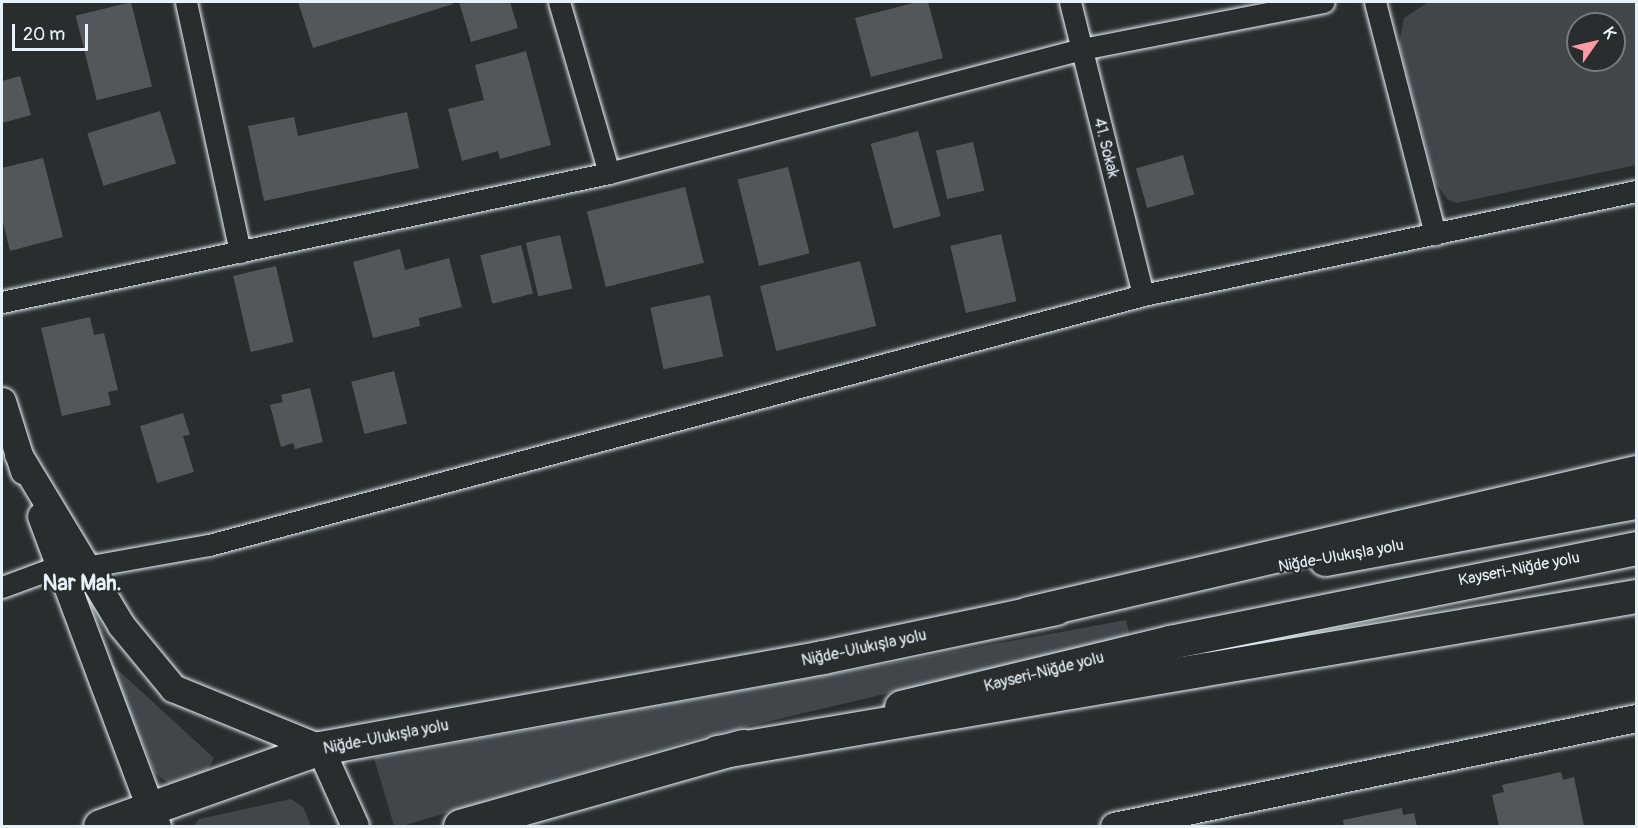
<!DOCTYPE html>
<html>
<head>
<meta charset="utf-8">
<style>
	body { margin:0 }
	#map { position:relative; width:1638px; height:828px; overflow:hidden; background:#2a2d2e; font-family:Pangolin,sans-serif }
	div>[style] { position:absolute }
	.green>* { inset:0; background:#424648 }
	.building>* { inset:0; background:#535759; transform-origin:0 0 }
	.roads { filter:drop-shadow(0 0 2px #e8f1f8) drop-shadow(0 0 2px #e8f1f8) }
	.minor>* { height:21px; margin:-10.5px; padding:0 10.5px; transform-origin:10.5px; border-radius:10.5px; background:#2a2d2e }
	.tertiary>* { height:27px; margin:-13.5px; padding:0 13.5px; transform-origin:13.5px; border-radius:13.5px; background:#2a2d2e }
	.trunk>* { height:33px; margin:-16.5px; padding:0 16.5px; transform-origin:16.5px; border-radius:16.5px; background:#2a2d2e }
	.motorway>* { height:33px; margin:-16.5px; padding:0 16.5px; transform-origin:16.5px; border-radius:16.5px; background:#2a2d2e }
	span { translate:-50% -50%; white-space:nowrap; text-align:center; line-height:1.15; -webkit-text-stroke:4.5px #2a2d2e; paint-order:stroke }
	.street-label { font-size:16px; color:#e8f1f8 }
	.district-label { font-size:22px; color:#e8f1f8; font-weight:700 }
	.frame { position:absolute; inset:0; border:3px solid #e8f1f8; pointer-events:none }
	.north { position:absolute; left:1566px; top:12px; width:60px; height:60px; box-sizing:border-box; background:#2a2d2e; border:2px solid #767b7f; border-radius:50%; rotate:56deg; font-size:16px; font-weight:700; line-height:24px; text-align:center; color:#e8f1f8 }
	.north::after { content:''; display:block; margin:auto; width:21px; height:27px; background:#ff9aa2; clip-path:polygon(50% 0,100% 100%,50% 72%,0 100%) }
	.scale { position:absolute; left:12px; top:24px; width:76px; height:27px; box-sizing:border-box; border:3px solid #e8f1f8; border-top:0; padding-left:8px; font-size:18px; line-height:21px; white-space:nowrap; color:#e8f1f8; -webkit-text-stroke:4px #2a2d2e; paint-order:stroke }
</style>
</head>
<body>
<div id="map">
	<div class="green">
		<div style="clip-path:polygon(evenodd,1428px 2px,1636px 2px,1636px 165px,1457px 203px,1448px 200px,1435px 182px,1399px 45px,1404px 18px,1428px 2px,1578px 24px,1614px 24px,1614px 60px,1578px 60px,1578px 24px)"></div>
		<div style="clip-path:polygon(1126px 620px,1130px 636px,699px 738px,402px 826px,394px 826px,374px 758px)"></div>
		<div style="clip-path:polygon(106px 659px,214px 758px,208px 770px,169px 784px,155px 773px)"></div>
		<div style="clip-path:polygon(291px 799px,303px 807px,311px 826px,194px 826px,199px 819px)"></div>
	</div>
	<div class="building">
		<div style="left:131px;top:2px;width:87px;height:57px;rotate:76deg"></div>
		<div style="clip-path:polygon(298px 2px,452px 2px,453px 4px,313px 48px)"></div>
		<div style="clip-path:polygon(459px 2px,510px 2px,518px 28px,471px 42px)"></div>
		<div style="clip-path:polygon(917px 2px,928px 2px,943px 58px,871px 77px,855px 18px)"></div>
		<div style="clip-path:polygon(526px 51px,551px 145px,500px 159px,498px 151px,462px 161px,448px 109px,484px 100px,475px 65px)"></div>
		<div style="clip-path:polygon(20px 76px,31px 115px,2px 123px,2px 81px)"></div>
		<div style="left:160px;top:111px;width:55px;height:76px;rotate:73deg"></div>
		<div style="clip-path:polygon(407px 112px,419px 168px,264px 201px,248px 126px,294px 117px,298px 136px)"></div>
		<div style="left:918px;top:131px;width:88px;height:49px;rotate:75deg"></div>
		<div style="left:973px;top:142px;width:50px;height:38px;rotate:77deg"></div>
		<div style="left:1183px;top:155px;width:41px;height:49px;rotate:74deg"></div>
		<div style="clip-path:polygon(43px 158px,63px 237px,10px 251px,2px 218px,2px 168px)"></div>
		<div style="left:788px;top:167px;width:89px;height:52px;rotate:76deg"></div>
		<div style="left:685px;top:187px;width:78px;height:101px;rotate:76deg"></div>
		<div style="left:1001px;top:234px;width:69px;height:52px;rotate:77deg"></div>
		<div style="left:560px;top:235px;width:55px;height:35px;rotate:77deg"></div>
		<div style="left:521px;top:245px;width:50px;height:42px;rotate:76deg"></div>
		<div style="clip-path:polygon(400px 249px,405px 270px,449px 258px,462px 307px,419px 318px,420px 326px,373px 338px,353px 262px)"></div>
		<div style="left:860px;top:261px;width:67px;height:103px;rotate:76deg"></div>
		<div style="left:276px;top:266px;width:78px;height:44px;rotate:77deg"></div>
		<div style="left:710px;top:295px;width:63px;height:61px;rotate:78deg"></div>
		<div style="clip-path:polygon(90px 317px,94px 335px,104px 333px,118px 390px,108px 392px,111px 405px,62px 416px,41px 328px)"></div>
		<div style="left:394px;top:371px;width:54px;height:44px;rotate:76deg"></div>
		<div style="clip-path:polygon(310px 388px,323px 442px,295px 449px,293px 443px,281px 447px,270px 405px,283px 402px,281px 395px)"></div>
		<div style="clip-path:polygon(183px 413px,190px 435px,183px 436px,194px 472px,157px 483px,140px 426px)"></div>
		<div style="clip-path:polygon(1561px 772px,1563px 780px,1574px 777px,1584px 826px,1499px 826px,1492px 795px,1504px 792px,1502px 785px)"></div>
		<div style="clip-path:polygon(1402px 808px,1403px 815px,1414px 813px,1417px 826px,1344px 826px,1343px 820px)"></div>
	</div>
	<div class="roads">
		<div class="minor">
			<div style="left:186px;top:2px;width:256px;rotate:77.8deg"></div>
			<div style="left:559px;top:2px;width:178px;rotate:73.7deg"></div>
			<div style="left:1070px;top:2px;width:302px;rotate:76deg"></div>
			<div style="left:1375px;top:2px;width:240px;rotate:75.5deg"></div>
			<div style="left:2px;top:302px;width:621px;rotate:-12deg"></div>
			<div style="left:609px;top:173px;width:489px;rotate:-14.7deg"></div>
			<div style="left:1082px;top:49px;width:246px;rotate:-11deg"></div>
			<div style="left:85px;top:567px;width:126px;rotate:-10.1deg"></div>
			<div style="left:209px;top:545px;width:967px;rotate:-14.98deg"></div>
			<div style="left:1143px;top:295px;width:504px;rotate:-11.91deg"></div>
			<div style="left:2px;top:587px;width:61px;rotate:-20.2deg"></div>
		</div>
		<div class="tertiary">
			<div style="left:2px;top:401px;width:73px;rotate:72.6deg"></div>
			<div style="left:18px;top:454px;width:200px;rotate:58.9deg"></div>
			<div style="left:121px;top:625px;width:82px;rotate:50.5deg"></div>
			<div style="left:173px;top:688px;width:159px;rotate:22.2deg"></div>
			<div style="left:320px;top:748px;width:85px;rotate:65.8deg"></div>
			<div style="left:41px;top:516px;width:331px;rotate:69.5deg"></div>
			<div style="left:1114px;top:826px;width:533px;rotate:-11.69deg"></div>
		</div>
		<div class="trunk">
			<div style="left:1325px;top:559px;width:316px;rotate:-10.4deg"></div>
			<div style="left:901px;top:707px;width:277px;rotate:-13.6deg"></div>
			<div style="left:1170px;top:642px;width:475px;rotate:-11.4deg"></div>
			<div style="left:100px;top:826px;width:233px;rotate:-19.5deg"></div>
			<div style="left:320px;top:748px;width:511px;rotate:-10.25deg"></div>
			<div style="left:823px;top:657px;width:238px;rotate:-11.9deg"></div>
			<div style="left:460px;top:826px;width:294px;rotate:-15.8deg"></div>
		</div>
		<div class="motorway">
			<div style="left:1028px;top:613px;width:624px;rotate:-13.06deg"></div>
			<div style="left:717px;top:752px;width:932px;rotate:-9.63deg"></div>
		</div>
	</div>
	<div class="street-label">
		<span style="left:1106px;top:148px;rotate:76deg">41. Sokak</span>
		<span style="left:1341px;top:556px;rotate:-10deg">Niğde-Ulukışla yolu</span>
		<span style="left:1519px;top:569px;rotate:-11deg">Kayseri-Niğde yolu</span>
		<span style="left:864px;top:648px;rotate:-12deg">Niğde-Ulukışla yolu</span>
		<span style="left:1044px;top:672px;rotate:-14deg">Kayseri-Niğde yolu</span>
		<span style="left:386px;top:737px;rotate:-11deg">Niğde-Ulukışla yolu</span>
	</div>
	<div class="district-label">
		<span style="left:82px;top:584px">Nar Mah.</span>
	</div>
	<div class="frame"></div>
	<div class="north">K</div>
	<div class="scale">20 m</div>
</div>
</body>
</html>
